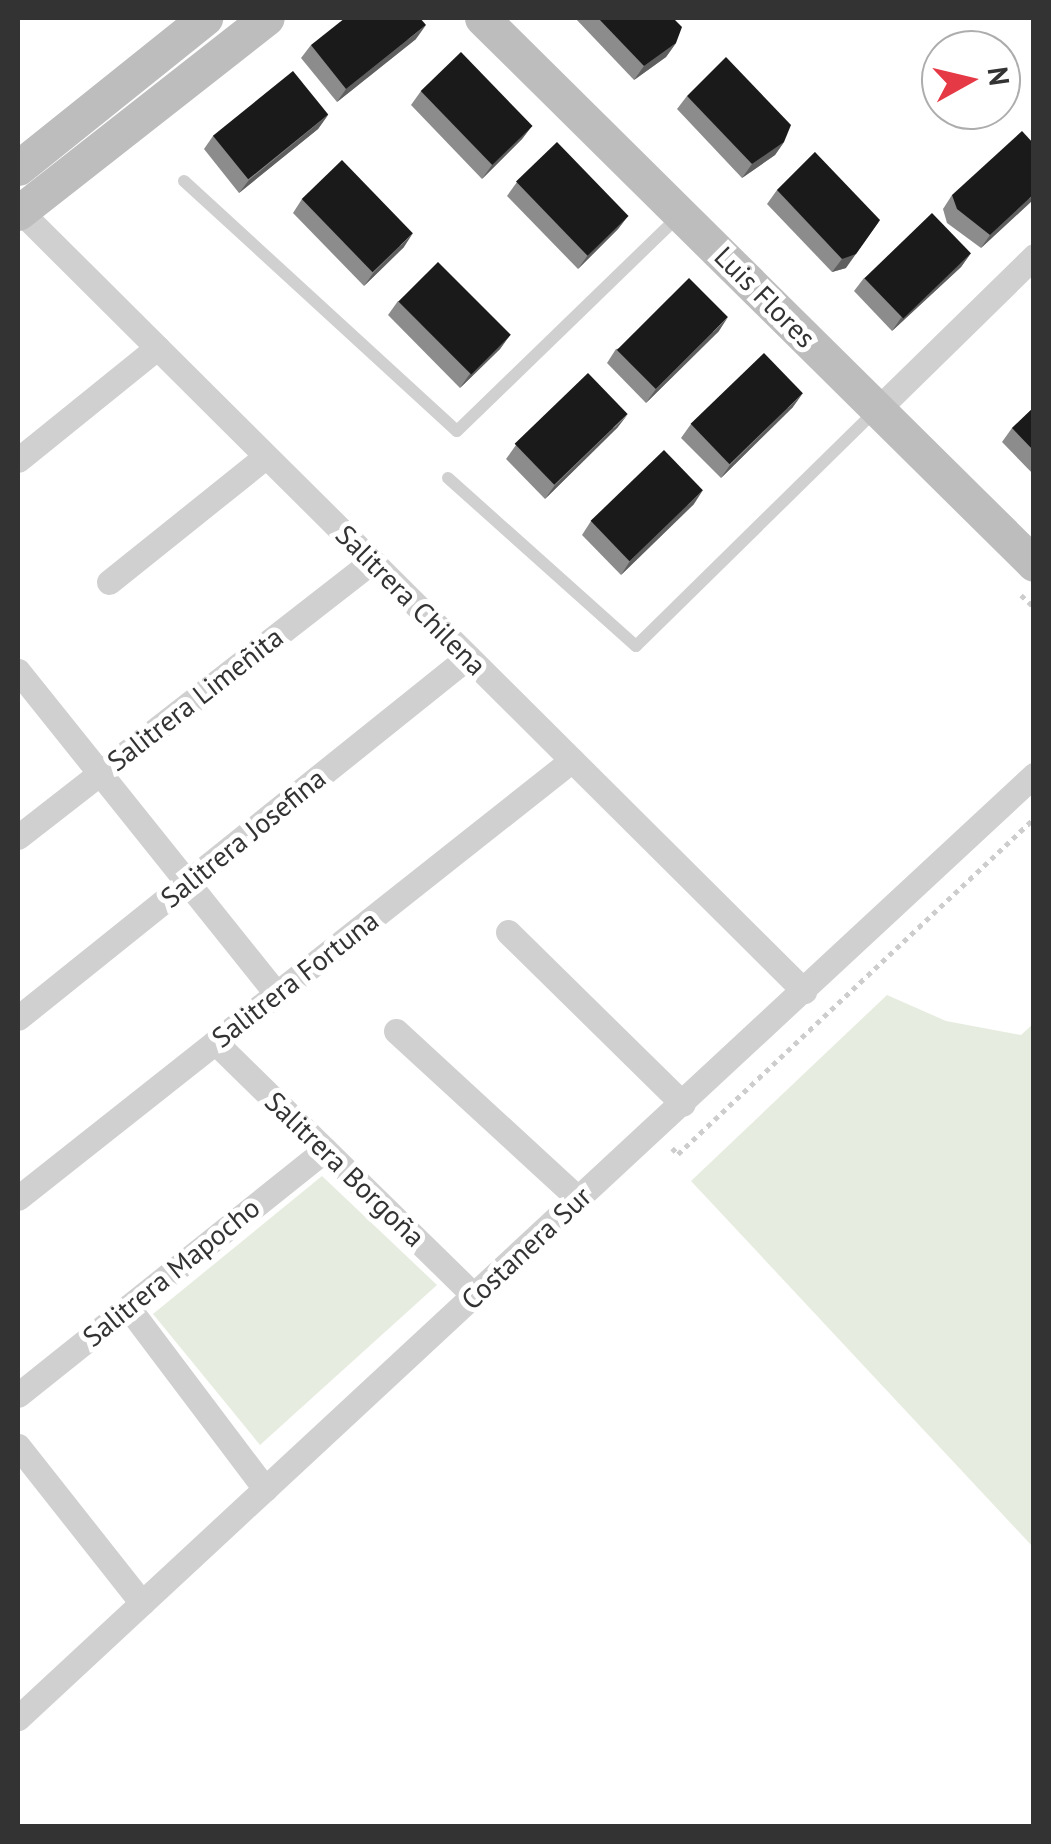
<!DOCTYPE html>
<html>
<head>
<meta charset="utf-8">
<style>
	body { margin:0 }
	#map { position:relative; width:1051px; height:1844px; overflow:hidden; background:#fff; font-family:"PT Sans",sans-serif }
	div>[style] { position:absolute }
	.green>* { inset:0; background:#e6ecdf }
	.path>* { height:5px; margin-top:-2.5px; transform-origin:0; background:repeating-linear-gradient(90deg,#cdcdcd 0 5px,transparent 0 10px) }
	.lane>* { height:12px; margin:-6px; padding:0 6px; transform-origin:6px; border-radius:6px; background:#d0d0d0 }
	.street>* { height:25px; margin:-12.5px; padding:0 12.5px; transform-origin:12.5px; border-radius:12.5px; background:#d0d0d0 }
	.secondary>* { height:35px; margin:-17.5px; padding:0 17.5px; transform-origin:17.5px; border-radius:17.5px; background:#bdbdbd }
	.wall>* { inset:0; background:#8c8c8c }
	.shaded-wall>* { inset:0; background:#5f5f5f }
	.building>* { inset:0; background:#1a1a1a; transform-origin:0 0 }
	span { translate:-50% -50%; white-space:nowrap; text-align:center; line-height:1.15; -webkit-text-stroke:10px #fff; paint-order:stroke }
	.street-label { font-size:28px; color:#333 }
	.frame { position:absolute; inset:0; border:20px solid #333; pointer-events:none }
	.north { position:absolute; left:921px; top:30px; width:100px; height:100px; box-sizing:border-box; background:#fff; border:2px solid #adadad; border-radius:50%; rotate:82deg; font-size:28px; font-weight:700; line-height:40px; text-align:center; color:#333 }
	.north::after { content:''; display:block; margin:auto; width:35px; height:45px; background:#e63946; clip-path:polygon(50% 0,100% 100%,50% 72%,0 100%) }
</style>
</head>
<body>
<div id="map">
	<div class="green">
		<div style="clip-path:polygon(887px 995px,946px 1021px,1021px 1035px,1033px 1024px,1033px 1547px,691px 1181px)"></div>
		<div style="clip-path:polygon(322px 1176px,437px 1285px,260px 1445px,153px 1314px)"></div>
	</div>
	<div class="path">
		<div style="left:1021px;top:595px;width:18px;rotate:43deg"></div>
		<div style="left:672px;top:1148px;width:8px;rotate:45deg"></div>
		<div style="left:678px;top:1154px;width:489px;rotate:-43.3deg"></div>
	</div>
	<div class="lane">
		<div style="left:184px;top:181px;width:370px;rotate:42.5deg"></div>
		<div style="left:457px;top:431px;width:310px;rotate:-44.1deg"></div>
		<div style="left:448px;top:478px;width:252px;rotate:41.8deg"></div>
		<div style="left:636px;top:646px;width:335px;rotate:-44.5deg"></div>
	</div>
	<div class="street">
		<div style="left:18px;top:209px;width:1109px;rotate:44.85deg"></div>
		<div style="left:877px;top:410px;width:220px;rotate:-44.4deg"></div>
		<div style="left:18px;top:460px;width:179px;rotate:-38.9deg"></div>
		<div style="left:109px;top:582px;width:201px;rotate:-38.7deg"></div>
		<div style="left:18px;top:671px;width:414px;rotate:51.3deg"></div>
		<div style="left:18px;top:837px;width:449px;rotate:-37.9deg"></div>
		<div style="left:508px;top:932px;width:245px;rotate:44.5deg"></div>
		<div style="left:18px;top:1018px;width:577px;rotate:-38.74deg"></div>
		<div style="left:396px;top:1031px;width:248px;rotate:42.6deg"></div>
		<div style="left:215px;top:1042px;width:363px;rotate:44.4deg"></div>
		<div style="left:18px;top:1198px;width:706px;rotate:-38.33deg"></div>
		<div style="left:128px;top:1307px;width:228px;rotate:53deg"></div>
		<div style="left:18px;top:1395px;width:393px;rotate:-38.6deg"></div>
		<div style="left:18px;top:1446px;width:200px;rotate:51.7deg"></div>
		<div style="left:18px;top:1718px;width:1386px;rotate:-42.87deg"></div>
	</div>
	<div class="secondary">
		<div style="left:482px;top:18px;width:776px;rotate:44.69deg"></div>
		<div style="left:18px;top:168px;width:240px;rotate:-38.7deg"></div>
		<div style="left:18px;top:213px;width:316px;rotate:-38.1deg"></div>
	</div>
	<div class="wall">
		<div style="clip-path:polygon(575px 18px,673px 18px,676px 43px,666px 57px,634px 80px)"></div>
		<div style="clip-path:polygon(416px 39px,337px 102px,301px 58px,311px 45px)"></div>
		<div style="clip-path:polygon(421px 91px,532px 126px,522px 139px,482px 179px,411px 105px)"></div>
		<div style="clip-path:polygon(687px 96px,784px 142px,775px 155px,742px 178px,677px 109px)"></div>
		<div style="clip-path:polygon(328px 115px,318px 129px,239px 193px,204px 149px,213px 136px)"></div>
		<div style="clip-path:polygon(815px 152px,846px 268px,832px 272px,767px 204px,777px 190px)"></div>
		<div style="clip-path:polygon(517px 182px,628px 216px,618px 229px,578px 269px,507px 196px)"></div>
		<div style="clip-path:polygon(952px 195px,1034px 199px,981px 248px,947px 223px,943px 209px)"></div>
		<div style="clip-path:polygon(302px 199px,404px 247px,364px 286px,293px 213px)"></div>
		<div style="clip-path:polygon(971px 253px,961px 267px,892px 331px,854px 291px,864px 278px)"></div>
		<div style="clip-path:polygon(398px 301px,510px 335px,500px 349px,460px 388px,388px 315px)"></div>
		<div style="clip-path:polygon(719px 331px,646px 403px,607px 363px,616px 349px)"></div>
		<div style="clip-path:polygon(793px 407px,721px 478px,681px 438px,691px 424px)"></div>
		<div style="clip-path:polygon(1034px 407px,1034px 475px,1002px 442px,1012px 428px)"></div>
		<div style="clip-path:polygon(618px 427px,545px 499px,506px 459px,516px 445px)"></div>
		<div style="clip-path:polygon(694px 504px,621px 575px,582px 535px,591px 521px)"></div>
	</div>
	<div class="shaded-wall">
		<div style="clip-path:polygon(426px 25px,416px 39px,337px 102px,346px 89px)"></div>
		<div style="clip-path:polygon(676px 43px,666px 57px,634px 80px,644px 66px)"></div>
		<div style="clip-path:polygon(328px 115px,318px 129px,239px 193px,249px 180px)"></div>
		<div style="clip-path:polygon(532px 126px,522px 139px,482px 179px,492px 165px)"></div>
		<div style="clip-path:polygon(784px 142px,775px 155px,742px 178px,752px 164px)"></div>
		<div style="clip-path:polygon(1034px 194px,1034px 199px,981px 248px,990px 235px)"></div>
		<div style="clip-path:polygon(628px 216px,618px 229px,578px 269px,588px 255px)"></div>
		<div style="clip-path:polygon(880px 220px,846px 268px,832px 272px,842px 259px)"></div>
		<div style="clip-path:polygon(413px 233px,404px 247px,364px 286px,374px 272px)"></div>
		<div style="clip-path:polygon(971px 253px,961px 267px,892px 331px,901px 318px)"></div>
		<div style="clip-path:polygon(728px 317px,719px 331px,646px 403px,656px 389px)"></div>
		<div style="clip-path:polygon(510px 335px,500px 349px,460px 388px,469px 375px)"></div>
		<div style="clip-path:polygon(803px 393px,793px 407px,721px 478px,730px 465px)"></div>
		<div style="clip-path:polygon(628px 414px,618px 427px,545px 499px,555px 485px)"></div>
		<div style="clip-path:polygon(703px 490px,694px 504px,621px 575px,630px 561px)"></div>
	</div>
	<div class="building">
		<div style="clip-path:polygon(345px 18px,420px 18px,426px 25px,346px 89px,311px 45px)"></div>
		<div style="clip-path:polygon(598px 18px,673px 18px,682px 27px,676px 43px,644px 66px)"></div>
		<div style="left:461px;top:52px;width:103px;height:56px;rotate:46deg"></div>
		<div style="clip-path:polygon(726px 57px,791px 125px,784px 142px,752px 164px,687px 96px)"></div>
		<div style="left:293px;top:71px;width:56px;height:103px;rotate:51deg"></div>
		<div style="clip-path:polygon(1022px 131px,1034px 144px,1034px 194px,990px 235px,957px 209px,952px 195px)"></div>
		<div style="left:557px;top:142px;width:103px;height:57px;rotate:46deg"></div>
		<div style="clip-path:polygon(815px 152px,880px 220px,856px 254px,842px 259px,777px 190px)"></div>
		<div style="left:342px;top:160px;width:102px;height:56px;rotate:46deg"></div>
		<div style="left:932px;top:213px;width:56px;height:94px;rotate:46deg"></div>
		<div style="left:438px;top:262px;width:103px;height:56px;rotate:45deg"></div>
		<div style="left:689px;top:278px;width:55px;height:102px;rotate:45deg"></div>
		<div style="left:764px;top:353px;width:56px;height:102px;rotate:46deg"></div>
		<div style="left:588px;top:373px;width:57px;height:102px;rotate:46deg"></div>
		<div style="clip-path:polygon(1034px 407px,1034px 451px,1012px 428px)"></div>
		<div style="left:664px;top:450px;width:56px;height:102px;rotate:46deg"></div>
	</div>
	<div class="street-label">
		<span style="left:765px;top:297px;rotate:45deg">Luis Flores</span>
		<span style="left:411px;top:600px;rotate:45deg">Salitrera Chilena</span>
		<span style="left:195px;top:699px;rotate:-38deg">Salitrera Limeñita</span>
		<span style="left:243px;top:838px;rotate:-39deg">Salitrera Josefina</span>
		<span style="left:295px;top:979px;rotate:-38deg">Salitrera Fortuna</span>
		<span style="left:345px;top:1169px;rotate:44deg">Salitrera Borgoña</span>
		<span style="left:526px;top:1248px;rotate:-43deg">Costanera Sur</span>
		<span style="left:171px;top:1272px;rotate:-39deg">Salitrera Mapocho</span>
	</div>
	<div class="frame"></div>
	<div class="north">N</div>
</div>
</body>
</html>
